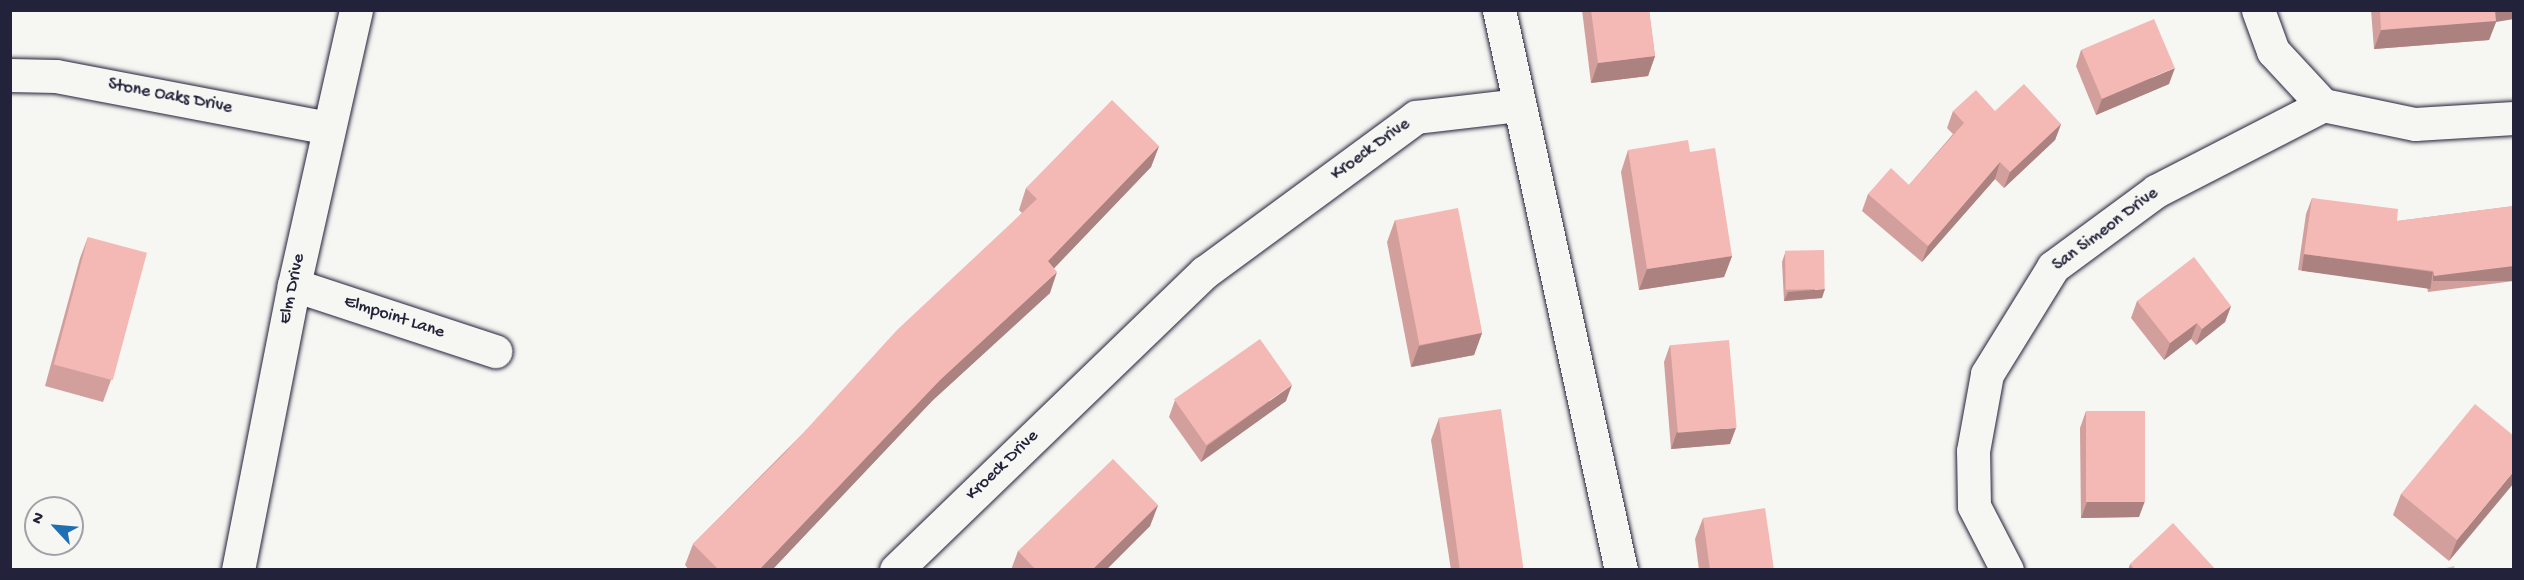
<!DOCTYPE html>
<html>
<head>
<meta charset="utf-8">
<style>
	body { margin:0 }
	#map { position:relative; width:2524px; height:580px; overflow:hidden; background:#f6f6f2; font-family:"Gochi Hand",sans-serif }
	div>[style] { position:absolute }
	.roads { filter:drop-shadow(0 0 2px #22223b) drop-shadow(0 0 2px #22223b) }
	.minor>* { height:33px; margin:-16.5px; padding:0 16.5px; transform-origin:16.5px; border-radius:16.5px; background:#f6f6f2 }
	.tertiary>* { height:33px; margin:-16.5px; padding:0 16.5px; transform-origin:16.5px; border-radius:16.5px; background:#f6f6f2 }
	.wall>* { inset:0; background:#d29f9c }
	.shaded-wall>* { inset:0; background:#ab827f; transform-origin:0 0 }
	.building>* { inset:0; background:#f4b9b5; transform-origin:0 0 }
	span { translate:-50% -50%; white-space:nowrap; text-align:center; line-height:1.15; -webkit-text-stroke:6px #f6f6f2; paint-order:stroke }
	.street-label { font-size:18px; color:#22223b }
	.frame { position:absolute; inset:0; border:12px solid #22223b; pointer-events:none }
	.north { position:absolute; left:24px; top:496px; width:60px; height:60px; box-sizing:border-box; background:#f6f6f2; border:2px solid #a1a1a9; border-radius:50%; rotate:296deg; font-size:16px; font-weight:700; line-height:24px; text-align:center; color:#22223b }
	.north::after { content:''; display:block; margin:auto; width:21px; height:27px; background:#1f6fb2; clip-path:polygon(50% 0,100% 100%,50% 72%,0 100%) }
</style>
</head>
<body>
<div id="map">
	<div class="roads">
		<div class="minor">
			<div style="left:1499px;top:10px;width:573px;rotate:77.71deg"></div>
			<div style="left:2258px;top:10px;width:44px;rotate:69.9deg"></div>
			<div style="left:2273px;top:51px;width:74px;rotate:47.2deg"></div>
			<div style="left:10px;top:75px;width:46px;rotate:1.2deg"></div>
			<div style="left:56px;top:76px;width:277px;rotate:10.8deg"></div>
			<div style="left:2323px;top:105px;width:94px;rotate:11.7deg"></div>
			<div style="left:2415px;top:124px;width:99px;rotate:-3.5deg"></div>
			<div style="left:294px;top:285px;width:212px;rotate:18.2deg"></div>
			<div style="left:896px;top:570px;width:429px;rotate:-44deg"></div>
			<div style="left:1205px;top:272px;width:262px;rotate:-36.3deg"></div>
			<div style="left:1416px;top:117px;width:103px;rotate:-6.7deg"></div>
			<div style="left:2007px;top:570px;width:72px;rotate:-117.3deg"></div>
			<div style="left:1974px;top:506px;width:55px;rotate:-91deg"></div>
			<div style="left:1973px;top:451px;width:78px;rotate:-79.7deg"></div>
			<div style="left:1987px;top:374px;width:126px;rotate:-58.3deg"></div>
			<div style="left:2053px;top:267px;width:128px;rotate:-36.4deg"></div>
			<div style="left:2156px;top:191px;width:188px;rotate:-27.2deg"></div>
		</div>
		<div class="tertiary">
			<div style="left:238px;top:570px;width:290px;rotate:-78.9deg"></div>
			<div style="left:294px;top:285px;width:282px;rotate:-77.3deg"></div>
		</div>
	</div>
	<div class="wall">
		<div style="clip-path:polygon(1582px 10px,1649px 10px,1655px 56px,1648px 76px,1591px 83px)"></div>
		<div style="clip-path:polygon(2371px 10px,2514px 10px,2496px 22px,2489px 40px,2374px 49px)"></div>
		<div style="clip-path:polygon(2081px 50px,2169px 84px,2096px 115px,2076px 66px)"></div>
		<div style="clip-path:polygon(1953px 111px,1995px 111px,2061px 124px,2055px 140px,2004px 188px,1995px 179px,1922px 262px,1862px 211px,1868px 194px,1909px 185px,1953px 134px,1947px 128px)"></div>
		<div style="clip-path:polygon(1159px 146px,1151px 167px,1054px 268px,1050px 293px,932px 401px,772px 570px,689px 570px,685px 565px,693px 544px,1022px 213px,1019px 210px,1026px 188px)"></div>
		<div style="clip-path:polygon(1628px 150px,1690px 152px,1732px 256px,1724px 277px,1639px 290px,1621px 172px)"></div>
		<div style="clip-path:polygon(2312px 198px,2397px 221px,2514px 206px,2514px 281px,2428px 292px,2427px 287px,2298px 270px,2306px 214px)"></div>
		<div style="clip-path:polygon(1395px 220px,1482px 333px,1474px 355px,1411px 367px,1387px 242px)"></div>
		<div style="clip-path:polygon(88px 237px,111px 380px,103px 402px,45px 386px,80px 258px)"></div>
		<div style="clip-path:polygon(1785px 253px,1822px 298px,1784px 301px,1782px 262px)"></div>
		<div style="clip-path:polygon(2137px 301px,2231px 306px,2225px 322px,2196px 345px,2191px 339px,2164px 360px,2131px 318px)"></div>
		<div style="clip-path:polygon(1670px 345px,1730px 444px,1671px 449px,1664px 362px)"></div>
		<div style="clip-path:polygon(1175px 400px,1286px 401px,1201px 462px,1169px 417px)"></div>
		<div style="clip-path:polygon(2086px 411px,2139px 517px,2081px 518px,2080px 428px)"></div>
		<div style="clip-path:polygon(1439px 418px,1524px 570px,1451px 570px,1431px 440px)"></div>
		<div style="clip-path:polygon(2514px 436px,2449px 561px,2393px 515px,2401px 494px)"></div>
		<div style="clip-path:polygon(1158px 505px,1150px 526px,1106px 570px,1011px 570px,1018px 551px)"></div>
		<div style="clip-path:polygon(1703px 518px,1774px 570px,1699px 570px,1695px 539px)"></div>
		<div style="clip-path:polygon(2130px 564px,2216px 570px,2128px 570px)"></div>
	</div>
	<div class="shaded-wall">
		<div style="clip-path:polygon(2492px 10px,2514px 10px,2514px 19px,2496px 22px,2489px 40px,2374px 49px,2381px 30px)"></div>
		<div style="clip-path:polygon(1655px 56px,1648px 76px,1591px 83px,1598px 63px)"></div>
		<div style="clip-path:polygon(2175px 68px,2169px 84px,2096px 115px,2102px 99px)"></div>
		<div style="clip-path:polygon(2061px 124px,2055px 140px,2004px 188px,2010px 172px)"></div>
		<div style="clip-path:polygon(1159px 146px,1151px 167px,1040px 283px,1048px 261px)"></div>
		<div style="clip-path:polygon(2000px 162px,1995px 179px,1922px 262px,1928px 246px)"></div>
		<div style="left:2304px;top:254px;width:130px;height:17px;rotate:8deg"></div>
		<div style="clip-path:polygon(1732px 256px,1724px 277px,1639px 290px,1647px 269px)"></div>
		<div style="left:2514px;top:266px;width:15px;height:81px;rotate:90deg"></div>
		<div style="clip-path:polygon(1057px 272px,1050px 293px,932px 401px,772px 570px,759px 570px,940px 380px)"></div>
		<div style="clip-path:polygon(1825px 289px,1822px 298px,1784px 301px,1788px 292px)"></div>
		<div style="clip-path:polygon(2231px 306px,2225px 322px,2196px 345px,2202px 329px)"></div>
		<div style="clip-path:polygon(2197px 323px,2191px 339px,2164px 360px,2170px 343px)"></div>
		<div style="clip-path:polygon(1482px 333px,1474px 355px,1411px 367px,1419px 346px)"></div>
		<div style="clip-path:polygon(1292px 385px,1286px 401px,1201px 462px,1207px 446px)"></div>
		<div style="clip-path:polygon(1736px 428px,1730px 444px,1671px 449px,1677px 432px)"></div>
		<div style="clip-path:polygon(2514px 471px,2514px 483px,2449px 561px,2457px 540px)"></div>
		<div style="clip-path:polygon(2145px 501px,2139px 517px,2081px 518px,2087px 502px)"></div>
		<div style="clip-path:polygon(1158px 505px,1150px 526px,1106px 570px,1092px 570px)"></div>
	</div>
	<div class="building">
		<div style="clip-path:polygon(1591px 10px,1649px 10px,1655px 56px,1598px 63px)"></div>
		<div style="clip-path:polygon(2380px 10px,2495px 10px,2496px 21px,2381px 30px)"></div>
		<div style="left:2154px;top:19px;width:53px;height:79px;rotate:67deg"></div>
		<div style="clip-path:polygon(2024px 84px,2061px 124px,2010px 172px,2000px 162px,1928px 246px,1868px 194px,1891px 168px,1909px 185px,1964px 123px,1953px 111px,1976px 90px,1995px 111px)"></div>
		<div style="clip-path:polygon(1112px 100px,1159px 146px,1048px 261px,1057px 272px,940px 380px,759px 570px,719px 570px,693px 544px,784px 454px,897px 330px,1037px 199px,1026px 188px)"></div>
		<div style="clip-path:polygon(1688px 140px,1690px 152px,1715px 148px,1732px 256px,1647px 269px,1628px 150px)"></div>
		<div style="clip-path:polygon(2312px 198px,2398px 209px,2397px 221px,2514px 206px,2514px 266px,2434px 276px,2433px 271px,2304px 254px)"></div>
		<div style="left:1458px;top:208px;width:127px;height:64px;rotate:79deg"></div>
		<div style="left:88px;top:237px;width:61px;height:132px;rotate:15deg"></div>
		<div style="left:1824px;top:250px;width:39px;height:39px;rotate:89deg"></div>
		<div style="clip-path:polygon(2194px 257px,2231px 306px,2202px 329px,2197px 323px,2170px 343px,2137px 301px)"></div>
		<div style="left:1260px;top:339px;width:56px;height:105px;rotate:55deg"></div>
		<div style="left:1729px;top:340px;width:88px;height:59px;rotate:85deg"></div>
		<div style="clip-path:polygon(2475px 404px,2514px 436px,2514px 471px,2457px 540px,2401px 494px)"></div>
		<div style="left:1501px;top:409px;width:163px;height:63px;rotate:82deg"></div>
		<div style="left:2086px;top:411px;width:59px;height:91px"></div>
		<div style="clip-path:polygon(1113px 459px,1158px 505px,1092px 570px,1036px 570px,1018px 551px)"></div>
		<div style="clip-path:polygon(1765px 508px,1774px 570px,1710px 570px,1703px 518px)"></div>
		<div style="clip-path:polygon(2173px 523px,2216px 570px,2135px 570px,2130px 564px)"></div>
		<div style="clip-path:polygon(2454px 566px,2455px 570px,2439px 570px)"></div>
	</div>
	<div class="street-label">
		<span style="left:170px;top:97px;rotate:11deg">Stone Oaks Drive</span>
		<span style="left:1371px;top:150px;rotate:-36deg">Kroeck Drive</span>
		<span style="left:2106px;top:230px;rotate:-37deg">San Simeon Drive</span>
		<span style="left:293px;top:289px;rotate:-78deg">Elm Drive</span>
		<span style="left:394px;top:318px;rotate:18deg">Elmpoint Lane</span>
		<span style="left:1003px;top:466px;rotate:-44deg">Kroeck Drive</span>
	</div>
	<div class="frame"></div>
	<div class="north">N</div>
</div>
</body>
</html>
